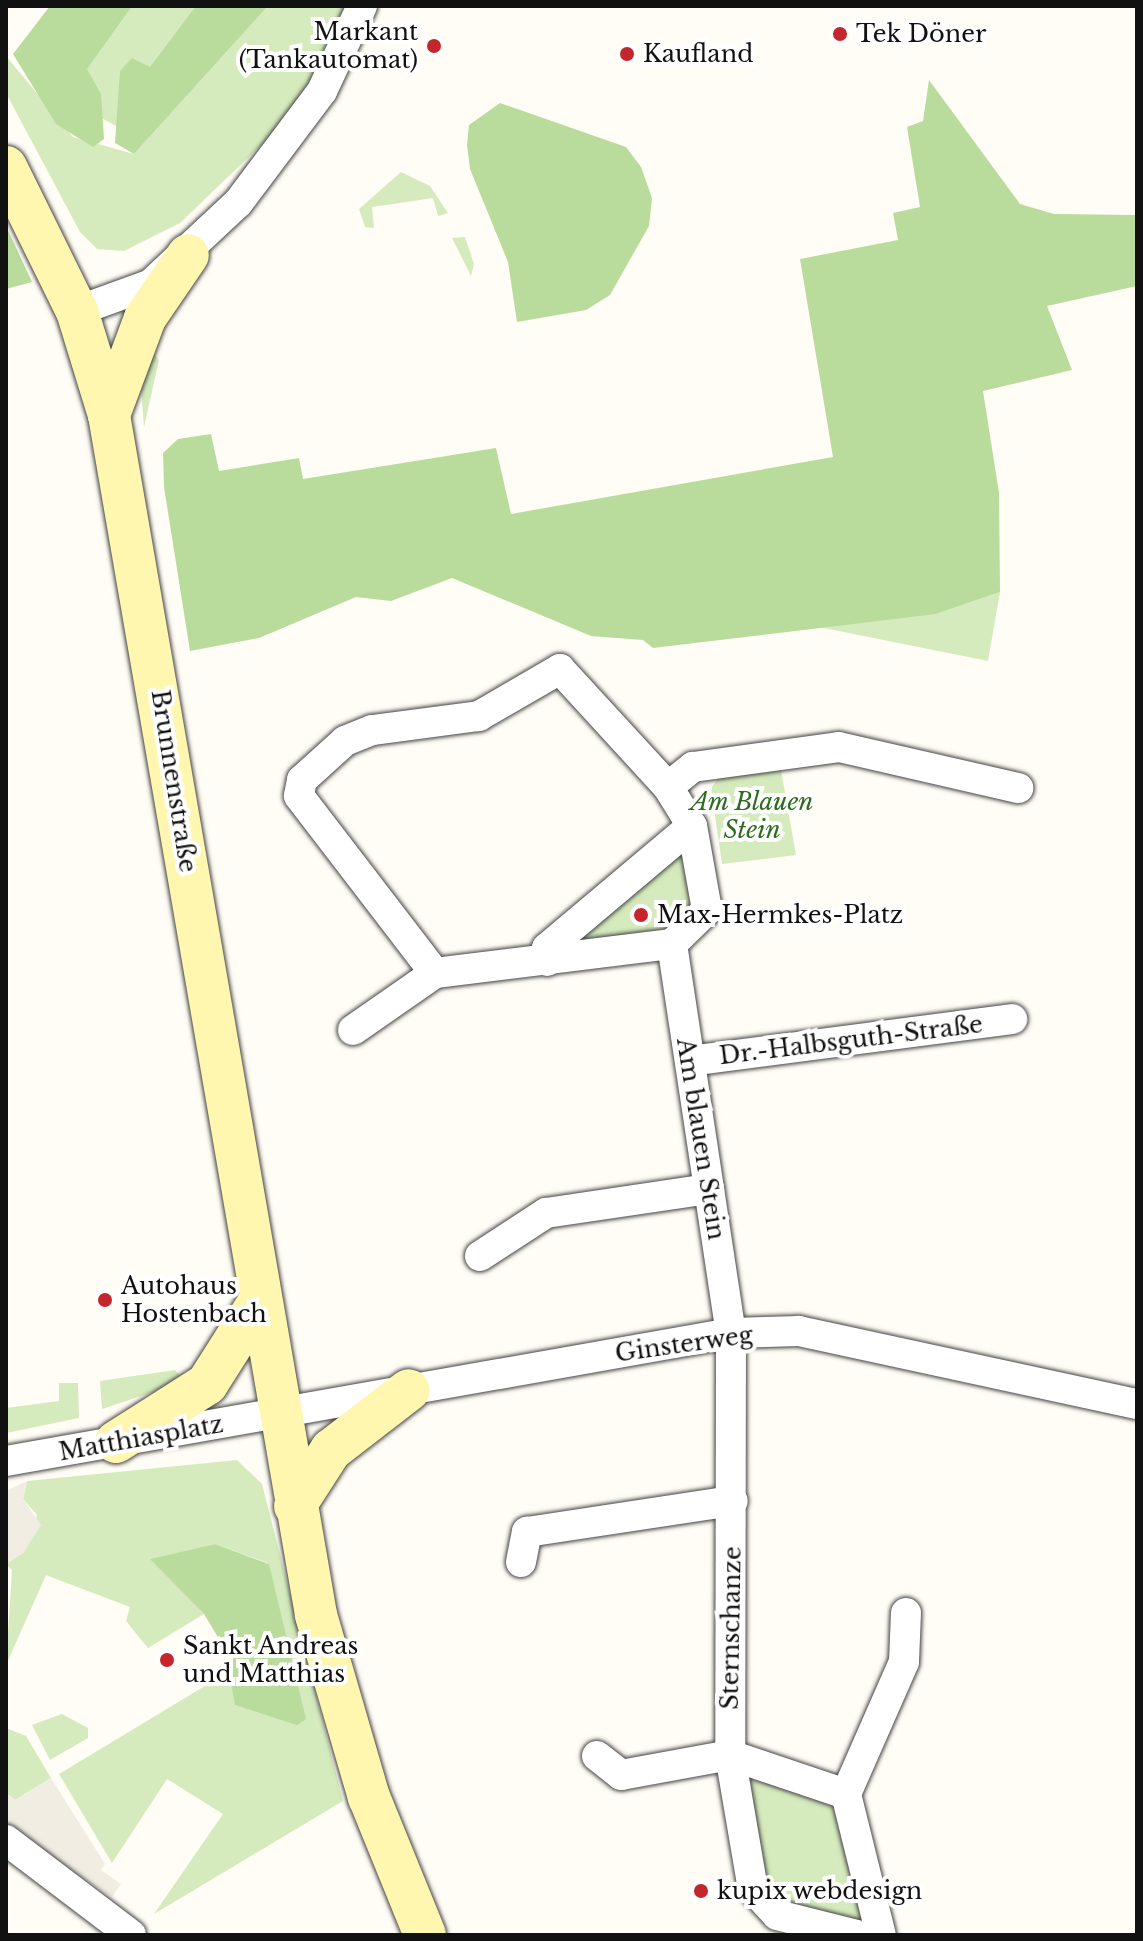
<!DOCTYPE html>
<html>
<head>
<meta charset="utf-8">
<style>
	body { margin:0 }
	#map { position:relative; width:1143px; height:1941px; overflow:hidden; background:#fffdf5; font-family:"Libre Baskerville",serif }
	div>[style] { position:absolute }
	.green>* { inset:0; background:#d5ebbd }
	.forest>* { inset:0; background:#b9dc9c }
	.plaza>* { inset:0; background:#f1ede2 }
	.roads { filter:drop-shadow(0 0 2px #444) drop-shadow(0 0 2px #444) }
	.street>* { height:30px; margin:-15px; padding:0 15px; transform-origin:15px; border-radius:15px; background:#fff }
	.secondary>* { height:42px; margin:-21px; padding:0 21px; transform-origin:21px; border-radius:21px; background:#fff6b0 }
	.dots>* { width:22px; height:22px; translate:-50% -50%; box-sizing:border-box; border:4px solid #fff; border-radius:50% }
	span { translate:-50% -50%; white-space:nowrap; text-align:center; line-height:1.15; -webkit-text-stroke:8px #fff; paint-order:stroke }
	.poi-label { font-size:24px; color:#111 }
	.right { translate:-100% -50%; text-align:right }
	.left { translate:0 -50%; text-align:left }
	.street-label { font-size:24px; color:#111 }
	.park-label { font-size:24px; color:#2f6b1f; font-style:italic }
	.frame { position:absolute; inset:0; border:8px solid #111; pointer-events:none }
</style>
</head>
<body>
<div id="map">
	<div class="green">
		<div style="clip-path:polygon(122px 6px,237px 6px,127px 132px,65px 98px)"></div>
		<div style="clip-path:polygon(268px 6px,353px 6px,303px 105px,180px 223px,124px 251px,97px 249px,80px 232px,6px 93px,6px 56px,73px 137px,134px 154px)"></div>
		<div style="clip-path:polygon(401px 172px,430px 186px,448px 213px,438px 216px,433px 198px,372px 207px,374px 228px,365px 227px,359px 209px)"></div>
		<div style="clip-path:polygon(465px 237px,474px 264px,471px 276px,452px 238px)"></div>
		<div style="clip-path:polygon(153px 352px,159px 360px,144px 427px,141px 388px)"></div>
		<div style="clip-path:polygon(1000px 592px,988px 661px,804px 624px,936px 614px)"></div>
		<div style="clip-path:polygon(781px 770px,796px 855px,722px 864px,711px 788px,719px 778px)"></div>
		<div style="clip-path:polygon(672px 853px,695px 861px,699px 896px,669px 933px,564px 944px)"></div>
		<div style="clip-path:polygon(175px 1370px,186px 1381px,102px 1409px,100px 1381px)"></div>
		<div style="clip-path:polygon(59px 1383px,78px 1383px,79px 1418px,6px 1433px,6px 1408px,59px 1401px)"></div>
		<div style="clip-path:polygon(237px 1460px,262px 1484px,343px 1801px,154px 1914px,223px 1814px,167px 1779px,112px 1863px,59px 1774px,233px 1669px,275px 1594px,268px 1563px,215px 1544px,151px 1559px,204px 1614px,148px 1648px,126px 1621px,130px 1607px,46px 1575px,6px 1665px,12px 1570px,6px 1564px,24px 1552px,37px 1515px,23px 1499px,27px 1481px)"></div>
		<div style="clip-path:polygon(62px 1714px,88px 1728px,88px 1738px,50px 1760px,32px 1725px)"></div>
		<div style="clip-path:polygon(6px 1728px,26px 1736px,51px 1778px,15px 1800px,6px 1793px)"></div>
		<div style="clip-path:polygon(748px 1779px,833px 1800px,870px 1923px,781px 1903px,767px 1881px)"></div>
	</div>
	<div class="forest">
		<div style="clip-path:polygon(50px 6px,132px 6px,87px 69px,101px 94px,104px 139px,93px 147px,56px 124px,13px 54px)"></div>
		<div style="clip-path:polygon(196px 6px,268px 6px,134px 154px,115px 143px,120px 71px,132px 58px,150px 67px)"></div>
		<div style="clip-path:polygon(929px 80px,1020px 204px,1054px 214px,1137px 215px,1137px 286px,1047px 306px,1072px 370px,983px 391px,999px 493px,1000px 592px,936px 614px,653px 648px,643px 640px,591px 636px,452px 578px,391px 601px,356px 597px,259px 638px,190px 651px,164px 487px,163px 453px,178px 439px,211px 434px,219px 471px,299px 458px,303px 479px,496px 448px,511px 514px,833px 457px,800px 259px,898px 240px,893px 213px,920px 207px,907px 127px,923px 121px)"></div>
		<div style="clip-path:polygon(500px 103px,626px 147px,641px 167px,652px 198px,649px 226px,610px 295px,586px 310px,517px 322px,508px 262px,470px 169px,467px 145px,469px 125px)"></div>
		<div style="clip-path:polygon(6px 226px,32px 282px,6px 289px)"></div>
		<div style="clip-path:polygon(215px 1544px,269px 1564px,306px 1719px,297px 1725px,235px 1705px,225px 1649px,204px 1614px,150px 1559px)"></div>
	</div>
	<div class="plaza">
		<div style="clip-path:polygon(27px 1481px,23px 1499px,41px 1525px,24px 1552px,6px 1564px,6px 1491px)"></div>
		<div style="clip-path:polygon(51px 1778px,105px 1864px,101px 1870px,121px 1884px,112px 1897px,6px 1827px,6px 1793px,16px 1800px)"></div>
	</div>
	<div class="roads">
		<div class="street">
			<div style="left:77px;top:311px;width:79px;rotate:-20deg"></div>
			<div style="left:151px;top:284px;width:119px;rotate:-43deg"></div>
			<div style="left:238px;top:203px;width:140px;rotate:-53.1deg"></div>
			<div style="left:322px;top:91px;width:94px;rotate:-64.8deg"></div>
			<div style="left:668px;top:787px;width:32px;rotate:-39deg"></div>
			<div style="left:693px;top:767px;width:147px;rotate:-7.8deg"></div>
			<div style="left:839px;top:747px;width:184px;rotate:12.9deg"></div>
			<div style="left:672px;top:944px;width:393px;rotate:81.4deg"></div>
			<div style="left:731px;top:1333px;width:422px;rotate:90.1deg"></div>
			<div style="left:730px;top:1755px;width:122px;rotate:18.6deg"></div>
			<div style="left:846px;top:1794px;width:145px;rotate:76.1deg"></div>
			<div style="left:547px;top:961px;width:13px;rotate:-90deg"></div>
			<div style="left:547px;top:948px;width:189px;rotate:-40.1deg"></div>
			<div style="left:353px;top:1030px;width:100px;rotate:-34.8deg"></div>
			<div style="left:435px;top:973px;width:239px;rotate:-7deg"></div>
			<div style="left:672px;top:944px;width:49px;rotate:-44.2deg"></div>
			<div style="left:707px;top:910px;width:85px;rotate:-100.1deg"></div>
			<div style="left:692px;top:826px;width:46px;rotate:-121.6deg"></div>
			<div style="left:668px;top:787px;width:160px;rotate:-132.5deg"></div>
			<div style="left:560px;top:669px;width:94px;rotate:149.9deg"></div>
			<div style="left:479px;top:716px;width:108px;rotate:172.5deg"></div>
			<div style="left:372px;top:730px;width:29px;rotate:158deg"></div>
			<div style="left:345px;top:741px;width:58px;rotate:137.8deg"></div>
			<div style="left:302px;top:780px;width:16px;rotate:101deg"></div>
			<div style="left:299px;top:796px;width:223px;rotate:52.5deg"></div>
			<div style="left:690px;top:1061px;width:325px;rotate:-7.4deg"></div>
			<div style="left:480px;top:1256px;width:79px;rotate:-33.1deg"></div>
			<div style="left:546px;top:1213px;width:165px;rotate:-8.4deg"></div>
			<div style="left:6px;top:1461px;width:736px;rotate:-10.01deg"></div>
			<div style="left:731px;top:1333px;width:68px;rotate:-1.7deg"></div>
			<div style="left:799px;top:1331px;width:346px;rotate:12.2deg"></div>
			<div style="left:521px;top:1562px;width:31px;rotate:-79deg"></div>
			<div style="left:527px;top:1532px;width:208px;rotate:-8.6deg"></div>
			<div style="left:597px;top:1756px;width:31px;rotate:38deg"></div>
			<div style="left:621px;top:1775px;width:111px;rotate:-10.4deg"></div>
			<div style="left:730px;top:1755px;width:136px;rotate:80.3deg"></div>
			<div style="left:753px;top:1889px;width:35px;rotate:47deg"></div>
			<div style="left:777px;top:1915px;width:82px;rotate:14deg"></div>
			<div style="left:846px;top:1794px;width:144px;rotate:-66.3deg"></div>
			<div style="left:904px;top:1662px;width:49px;rotate:-87.7deg"></div>
			<div style="left:6px;top:1840px;width:157px;rotate:37.2deg"></div>
		</div>
		<div class="secondary">
			<div style="left:6px;top:167px;width:161px;rotate:63.8deg"></div>
			<div style="left:77px;top:311px;width:109px;rotate:72.9deg"></div>
			<div style="left:109px;top:415px;width:1218px;rotate:80.21deg"></div>
			<div style="left:316px;top:1615px;width:190px;rotate:73.8deg"></div>
			<div style="left:369px;top:1797px;width:149px;rotate:67.9deg"></div>
			<div style="left:109px;top:415px;width:103px;rotate:-69.6deg"></div>
			<div style="left:145px;top:318px;width:76px;rotate:-55.7deg"></div>
			<div style="left:116px;top:1442px;width:108px;rotate:-32.5deg"></div>
			<div style="left:207px;top:1384px;width:97px;rotate:-57.6deg"></div>
			<div style="left:295px;top:1506px;width:67px;rotate:-57.3deg"></div>
			<div style="left:331px;top:1450px;width:98px;rotate:-37.6deg"></div>
		</div>
	</div>
	<div class="dots">
		<div style="left:840px;top:34px;background:#c4262e"></div>
		<div style="left:434px;top:46px;background:#c4262e"></div>
		<div style="left:627px;top:54px;background:#c4262e"></div>
		<div style="left:641px;top:915px;background:#c4262e"></div>
		<div style="left:105px;top:1300px;background:#c4262e"></div>
		<div style="left:167px;top:1660px;background:#c4262e"></div>
		<div style="left:701px;top:1891px;background:#c4262e"></div>
	</div>
	<div class="poi-label">
		<span class="right" style="left:418px;top:46px">Markant<br>(Tankautomat)</span>
		<span class="left" style="left:856px;top:34px">Tek Döner</span>
		<span class="left" style="left:643px;top:54px">Kaufland</span>
		<span class="left" style="left:657px;top:915px">Max-Hermkes-Platz</span>
		<span class="left" style="left:121px;top:1300px">Autohaus<br>Hostenbach</span>
		<span class="left" style="left:183px;top:1660px">Sankt Andreas<br>und Matthias</span>
		<span class="left" style="left:717px;top:1891px">kupix webdesign</span>
	</div>
	<div class="street-label">
		<span style="left:174px;top:781px;rotate:81deg">Brunnenstraße</span>
		<span style="left:851px;top:1040px;rotate:-7deg">Dr.-Halbsguth-Straße</span>
		<span style="left:701px;top:1139px;rotate:81deg">Am blauen Stein</span>
		<span style="left:684px;top:1344px;rotate:-8deg">Ginsterweg</span>
		<span style="left:141px;top:1438px;rotate:-10deg">Matthiasplatz</span>
		<span style="left:731px;top:1628px;rotate:-89deg">Sternschanze</span>
	</div>
	<div class="park-label">
		<span style="left:752px;top:816px">Am Blauen<br>Stein</span>
	</div>
	<div class="frame"></div>
</div>
</body>
</html>
